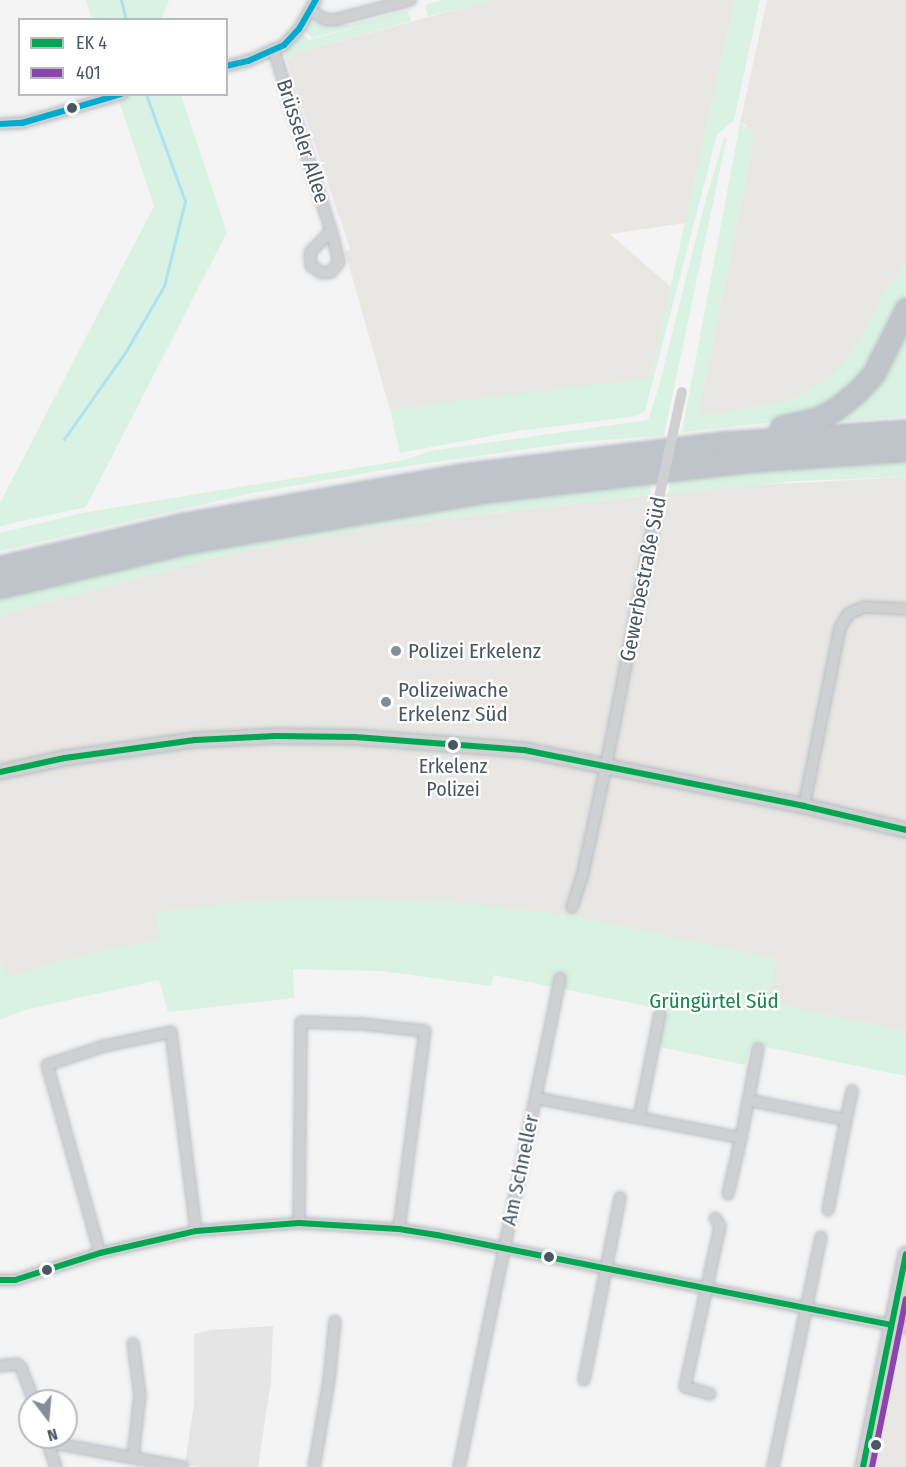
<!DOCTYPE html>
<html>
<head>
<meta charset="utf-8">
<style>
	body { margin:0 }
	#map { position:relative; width:906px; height:1467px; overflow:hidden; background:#f4f4f4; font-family:"Fira Sans Condensed",sans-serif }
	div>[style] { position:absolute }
	.commercial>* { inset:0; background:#e8e7e3 }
	.education>* { inset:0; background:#e6e5e6 }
	.green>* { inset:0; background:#d9f2e3 }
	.stream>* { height:3px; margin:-1.5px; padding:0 1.5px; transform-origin:1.5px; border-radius:1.5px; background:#aee2f0 }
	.roads { filter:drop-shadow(0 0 2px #b9bec3) drop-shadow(0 0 2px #b9bec3) }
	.minor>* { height:10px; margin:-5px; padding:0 5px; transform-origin:5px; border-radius:5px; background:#ced0d2 }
	.tertiary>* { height:14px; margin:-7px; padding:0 7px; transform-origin:7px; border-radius:7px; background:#ced0d2 }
	.secondary>* { height:15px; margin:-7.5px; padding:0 7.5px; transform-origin:7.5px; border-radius:7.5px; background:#ced0d4 }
	.motorway>* { height:21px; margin:-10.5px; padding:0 10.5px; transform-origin:10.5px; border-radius:10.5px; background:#bec4c9 }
	.minor-bridge>* { height:10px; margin:-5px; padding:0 5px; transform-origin:5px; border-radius:5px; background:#ced0d2 }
	.bus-1>* { height:6px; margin:-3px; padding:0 3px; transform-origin:3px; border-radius:3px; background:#00a651 }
	.bus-2>* { height:6px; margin:-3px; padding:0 3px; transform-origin:3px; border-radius:3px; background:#8e44ad }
	.bus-3>* { height:6px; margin:-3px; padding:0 3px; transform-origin:3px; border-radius:3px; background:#00a9ce }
	.dots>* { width:16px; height:16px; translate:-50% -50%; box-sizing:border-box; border:3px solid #fff; border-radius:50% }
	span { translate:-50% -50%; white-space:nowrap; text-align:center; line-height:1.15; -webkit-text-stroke:4.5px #fff; paint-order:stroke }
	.bus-label { font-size:20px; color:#4a5661 }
	.street-label { font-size:21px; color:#4a5661 }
	.poi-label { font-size:21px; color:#4a5661 }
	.left { translate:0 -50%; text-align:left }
	.park-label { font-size:21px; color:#17864f }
	.legend { position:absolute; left:18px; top:18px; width:210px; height:78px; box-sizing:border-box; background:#fff; border:2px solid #b7bbc0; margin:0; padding:8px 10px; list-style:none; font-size:18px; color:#4a5661 }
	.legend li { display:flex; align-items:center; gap:12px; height:30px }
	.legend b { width:30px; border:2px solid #b7bbc0 }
	.north { position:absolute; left:18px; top:1389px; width:60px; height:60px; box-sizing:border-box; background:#fff; border:2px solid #b7bbc0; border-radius:50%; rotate:164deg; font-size:16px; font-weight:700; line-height:24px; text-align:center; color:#4a5661 }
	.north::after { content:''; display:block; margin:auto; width:21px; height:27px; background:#868d94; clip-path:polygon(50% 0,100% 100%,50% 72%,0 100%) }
</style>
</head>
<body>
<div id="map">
	<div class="commercial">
		<div style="clip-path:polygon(491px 0,735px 0,685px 223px,610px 234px,672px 288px,650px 379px,390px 410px,345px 252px,350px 249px,287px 61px,296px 53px)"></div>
		<div style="clip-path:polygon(767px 0,906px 0,906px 262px,882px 295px,864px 332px,839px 370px,824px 381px,806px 393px,784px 402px,724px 413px,698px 414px,753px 143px,746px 125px,740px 123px)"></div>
		<div style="clip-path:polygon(906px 477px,906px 1031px,768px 1003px,776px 959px,443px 901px,157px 912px,161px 939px,74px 958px,8px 977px,0 963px,0 615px,228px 554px,380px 526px,721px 487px)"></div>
		<div style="clip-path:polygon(906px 1303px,906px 1467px,874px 1467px)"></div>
	</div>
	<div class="education">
		<div style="clip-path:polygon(273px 1326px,271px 1381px,258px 1467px,199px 1467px,185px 1464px,194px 1403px,194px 1334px,211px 1330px)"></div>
	</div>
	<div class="green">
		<div style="clip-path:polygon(86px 0,168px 0,169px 2px,161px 19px,92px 20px)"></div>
		<div style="clip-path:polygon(442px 0,493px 0,428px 16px,425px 5px)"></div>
		<div style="clip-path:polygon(735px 0,760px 0,734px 120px,717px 135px,645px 411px,636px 416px,517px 431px,400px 453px,390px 410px,650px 378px)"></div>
		<div style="clip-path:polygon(407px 10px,411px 21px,296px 53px,287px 61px,283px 49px,301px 33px,309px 40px,375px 22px,312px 38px,303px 30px,310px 22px,350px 25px)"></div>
		<div style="clip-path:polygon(131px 95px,181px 95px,227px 232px,86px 507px,0 526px,0 503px,154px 206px,118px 98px)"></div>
		<div style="clip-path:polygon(740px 123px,753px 133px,753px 143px,698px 414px,724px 413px,784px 402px,806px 393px,839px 370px,864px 332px,882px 295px,906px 262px,906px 294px,869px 367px,838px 400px,782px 421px,682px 432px)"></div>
		<div style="clip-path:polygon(727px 137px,664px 435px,569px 443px,402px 467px,252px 493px,0 551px,0 533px,82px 513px,404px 460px,430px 451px,648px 420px,657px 393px,706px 199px,724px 138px)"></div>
		<div style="clip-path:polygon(906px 317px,906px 416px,818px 423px,836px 413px)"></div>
		<div style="clip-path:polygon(906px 458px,906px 477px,798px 481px,668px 494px,672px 477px)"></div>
		<div style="clip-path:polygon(651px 480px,650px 495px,380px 526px,228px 554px,0 615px,0 597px,288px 530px,391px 512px)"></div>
		<div style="clip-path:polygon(315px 899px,443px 901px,570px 915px,776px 959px,768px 1003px,906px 1031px,906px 1076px,751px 1044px,745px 1065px,655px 1046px,661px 1009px,494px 975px,491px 986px,382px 971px,293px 969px,294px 998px,168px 1012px,159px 980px,24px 1010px,0 1020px,0 963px,8px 977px,74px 958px,160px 939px,156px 912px,253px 901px)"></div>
	</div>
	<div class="stream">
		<div style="left:121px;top:0;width:21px;rotate:76deg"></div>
		<div style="left:64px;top:439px;width:108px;rotate:-54.8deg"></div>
		<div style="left:126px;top:351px;width:75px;rotate:-59.7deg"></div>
		<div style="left:164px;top:286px;width:88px;rotate:-76.1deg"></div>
		<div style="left:185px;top:201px;width:111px;rotate:-110.1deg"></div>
	</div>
	<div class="roads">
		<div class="minor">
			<div style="left:311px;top:11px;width:16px;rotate:30deg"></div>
			<div style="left:325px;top:19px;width:9px;rotate:6deg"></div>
			<div style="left:334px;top:20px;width:79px;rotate:-14.7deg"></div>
			<div style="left:274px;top:51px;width:189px;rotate:72.4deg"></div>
			<div style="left:331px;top:231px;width:30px;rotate:134deg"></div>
			<div style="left:310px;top:253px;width:13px;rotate:86deg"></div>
			<div style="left:311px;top:266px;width:13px;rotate:32deg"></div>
			<div style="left:322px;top:273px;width:9px;rotate:-6deg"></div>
			<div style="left:331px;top:272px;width:13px;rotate:-51deg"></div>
			<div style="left:339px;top:262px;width:32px;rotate:-104deg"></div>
			<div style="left:226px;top:66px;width:23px;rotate:-13deg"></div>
			<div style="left:248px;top:61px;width:39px;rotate:-24deg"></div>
			<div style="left:284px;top:45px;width:22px;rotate:-47deg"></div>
			<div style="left:299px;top:29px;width:34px;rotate:-60deg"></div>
			<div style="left:0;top:124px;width:22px;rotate:-3deg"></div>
			<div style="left:22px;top:123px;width:105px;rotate:-16deg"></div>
			<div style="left:804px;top:806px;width:182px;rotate:-78.6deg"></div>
			<div style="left:840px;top:628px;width:16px;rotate:-60deg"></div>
			<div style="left:848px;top:614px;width:17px;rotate:-24deg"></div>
			<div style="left:864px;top:607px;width:42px;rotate:2.7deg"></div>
			<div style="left:572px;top:907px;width:36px;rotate:-72deg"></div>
			<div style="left:583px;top:873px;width:109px;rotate:-77.9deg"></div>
			<div style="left:606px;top:766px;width:250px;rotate:-78.9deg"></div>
			<div style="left:536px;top:1098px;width:209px;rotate:11deg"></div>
			<div style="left:741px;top:1138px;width:91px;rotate:-79.2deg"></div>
			<div style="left:748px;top:1100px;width:100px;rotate:11.5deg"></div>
			<div style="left:846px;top:1120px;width:30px;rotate:-78deg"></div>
			<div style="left:639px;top:1118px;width:106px;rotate:-78.6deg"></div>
			<div style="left:728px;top:1194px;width:57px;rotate:-76.9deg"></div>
			<div style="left:828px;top:1210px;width:92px;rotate:-78.7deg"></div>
			<div style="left:299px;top:1223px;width:201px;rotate:-89.4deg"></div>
			<div style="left:301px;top:1022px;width:61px;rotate:1.9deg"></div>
			<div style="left:362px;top:1024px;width:63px;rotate:6.3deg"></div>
			<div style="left:425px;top:1031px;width:200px;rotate:97.5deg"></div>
			<div style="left:100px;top:1253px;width:195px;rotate:-105.7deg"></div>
			<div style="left:47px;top:1065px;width:60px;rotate:-18.4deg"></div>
			<div style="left:104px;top:1046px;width:68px;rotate:-11.8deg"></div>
			<div style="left:171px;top:1032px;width:201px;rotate:82.8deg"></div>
			<div style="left:0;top:1280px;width:15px"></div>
			<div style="left:15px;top:1280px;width:89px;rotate:-17.6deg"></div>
			<div style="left:100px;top:1253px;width:98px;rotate:-12.9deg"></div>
			<div style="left:196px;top:1231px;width:103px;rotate:-4.4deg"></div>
			<div style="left:299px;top:1223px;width:100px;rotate:3.4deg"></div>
			<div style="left:399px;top:1229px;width:38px;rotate:9deg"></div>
			<div style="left:437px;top:1235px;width:478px;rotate:11.2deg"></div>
			<div style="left:0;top:1366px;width:17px;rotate:-7deg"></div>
			<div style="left:17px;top:1364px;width:5px;rotate:37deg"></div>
			<div style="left:21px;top:1367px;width:36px;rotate:69deg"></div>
			<div style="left:584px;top:1380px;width:186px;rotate:-78.8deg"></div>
			<div style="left:710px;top:1394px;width:26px;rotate:-164deg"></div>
			<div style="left:685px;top:1387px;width:165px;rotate:-77.7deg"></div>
			<div style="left:720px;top:1226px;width:9px;rotate:-122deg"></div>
			<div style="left:46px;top:1437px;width:32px;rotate:72deg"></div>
			<div style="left:48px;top:1442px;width:137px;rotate:10.5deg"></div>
			<div style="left:133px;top:1457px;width:62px;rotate:-83.6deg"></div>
			<div style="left:140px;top:1395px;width:52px;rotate:-97.7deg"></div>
			<div style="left:314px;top:1467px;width:88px;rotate:-80.2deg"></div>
			<div style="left:329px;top:1380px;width:59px;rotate:-84.2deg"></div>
			<div style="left:459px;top:1467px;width:499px;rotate:-78.3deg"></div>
			<div style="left:773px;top:1467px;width:235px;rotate:-78.2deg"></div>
		</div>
		<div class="tertiary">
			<div style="left:0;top:772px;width:66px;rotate:-12.2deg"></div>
			<div style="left:65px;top:758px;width:131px;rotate:-7.9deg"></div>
			<div style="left:195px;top:740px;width:81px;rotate:-2.8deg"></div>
			<div style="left:276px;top:736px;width:79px;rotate:0.7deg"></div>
			<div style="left:355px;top:737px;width:169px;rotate:4.4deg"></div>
			<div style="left:524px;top:750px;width:286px;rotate:11.3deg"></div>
			<div style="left:804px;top:806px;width:105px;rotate:13.2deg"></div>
		</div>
		<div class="secondary">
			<div style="left:863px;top:1467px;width:217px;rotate:-78.6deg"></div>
		</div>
		<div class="motorway">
			<div style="left:781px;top:427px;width:37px;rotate:-13deg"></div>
			<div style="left:817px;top:419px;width:23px;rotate:-29deg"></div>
			<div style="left:837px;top:408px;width:27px;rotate:-39deg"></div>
			<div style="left:858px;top:391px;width:24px;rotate:-48deg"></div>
			<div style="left:874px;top:373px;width:72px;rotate:-63.4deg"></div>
			<div style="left:0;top:567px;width:189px;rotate:-13.2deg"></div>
			<div style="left:184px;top:524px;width:279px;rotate:-10.1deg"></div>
			<div style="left:459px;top:475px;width:262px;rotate:-7deg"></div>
			<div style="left:719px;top:443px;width:187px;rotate:-3.7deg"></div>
			<div style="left:0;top:587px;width:189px;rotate:-13.4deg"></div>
			<div style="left:184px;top:543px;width:309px;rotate:-9.7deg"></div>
			<div style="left:489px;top:491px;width:260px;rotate:-6.6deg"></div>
			<div style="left:747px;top:461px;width:159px;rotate:-4deg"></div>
		</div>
	</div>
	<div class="minor-bridge">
		<div style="left:654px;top:521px;width:132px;rotate:-77.8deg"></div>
	</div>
	<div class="bus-1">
		<div style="left:0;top:772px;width:66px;rotate:-12.2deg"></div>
		<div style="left:65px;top:758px;width:131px;rotate:-7.9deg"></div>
		<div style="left:195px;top:740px;width:81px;rotate:-2.8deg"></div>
		<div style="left:276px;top:736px;width:79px;rotate:0.7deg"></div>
		<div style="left:355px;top:737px;width:169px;rotate:4.4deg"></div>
		<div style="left:524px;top:750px;width:286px;rotate:11.3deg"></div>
		<div style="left:804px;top:806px;width:105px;rotate:13.2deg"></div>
		<div style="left:0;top:1280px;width:15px"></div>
		<div style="left:15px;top:1280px;width:89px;rotate:-17.6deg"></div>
		<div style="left:100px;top:1253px;width:98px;rotate:-12.9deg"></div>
		<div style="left:196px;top:1231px;width:103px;rotate:-4.4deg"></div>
		<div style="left:299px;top:1223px;width:100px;rotate:3.4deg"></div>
		<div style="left:399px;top:1229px;width:38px;rotate:9deg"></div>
		<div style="left:437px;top:1235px;width:463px;rotate:11.2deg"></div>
		<div style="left:863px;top:1467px;width:217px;rotate:-78.6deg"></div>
	</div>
	<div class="bus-2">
		<div style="left:872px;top:1467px;width:171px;rotate:-78.6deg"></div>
	</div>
	<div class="bus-3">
		<div style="left:226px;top:66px;width:23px;rotate:-13deg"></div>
		<div style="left:248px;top:61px;width:39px;rotate:-24deg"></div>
		<div style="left:284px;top:45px;width:22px;rotate:-47deg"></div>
		<div style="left:299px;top:29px;width:34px;rotate:-60deg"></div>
		<div style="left:0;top:124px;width:22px;rotate:-3deg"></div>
		<div style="left:22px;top:123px;width:103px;rotate:-16.3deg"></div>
	</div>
	<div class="dots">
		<div style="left:72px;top:108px;background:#4a5661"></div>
		<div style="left:396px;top:651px;background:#868d94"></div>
		<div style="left:386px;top:702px;background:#868d94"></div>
		<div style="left:453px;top:745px;background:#4a5661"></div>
		<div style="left:549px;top:1257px;background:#4a5661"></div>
		<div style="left:47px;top:1270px;background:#4a5661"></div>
		<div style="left:876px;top:1445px;background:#4a5661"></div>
	</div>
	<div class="bus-label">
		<span style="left:453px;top:778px">Erkelenz<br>Polizei</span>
	</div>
	<div class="street-label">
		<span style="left:303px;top:141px;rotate:72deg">Brüsseler Allee</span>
		<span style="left:643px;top:579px;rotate:-79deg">Gewerbestraße Süd</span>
		<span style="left:520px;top:1170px;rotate:-78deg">Am Schneller</span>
	</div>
	<div class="poi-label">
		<span class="left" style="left:408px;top:651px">Polizei Erkelenz</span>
		<span class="left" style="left:398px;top:702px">Polizeiwache<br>Erkelenz Süd</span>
	</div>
	<div class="park-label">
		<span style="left:714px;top:1001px">Grüngürtel Süd</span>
	</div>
	<ul class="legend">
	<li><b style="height:8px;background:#00a651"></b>EK 4</li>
	<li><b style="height:8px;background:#8e44ad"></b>401</li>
	</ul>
	<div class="north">N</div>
</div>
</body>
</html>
